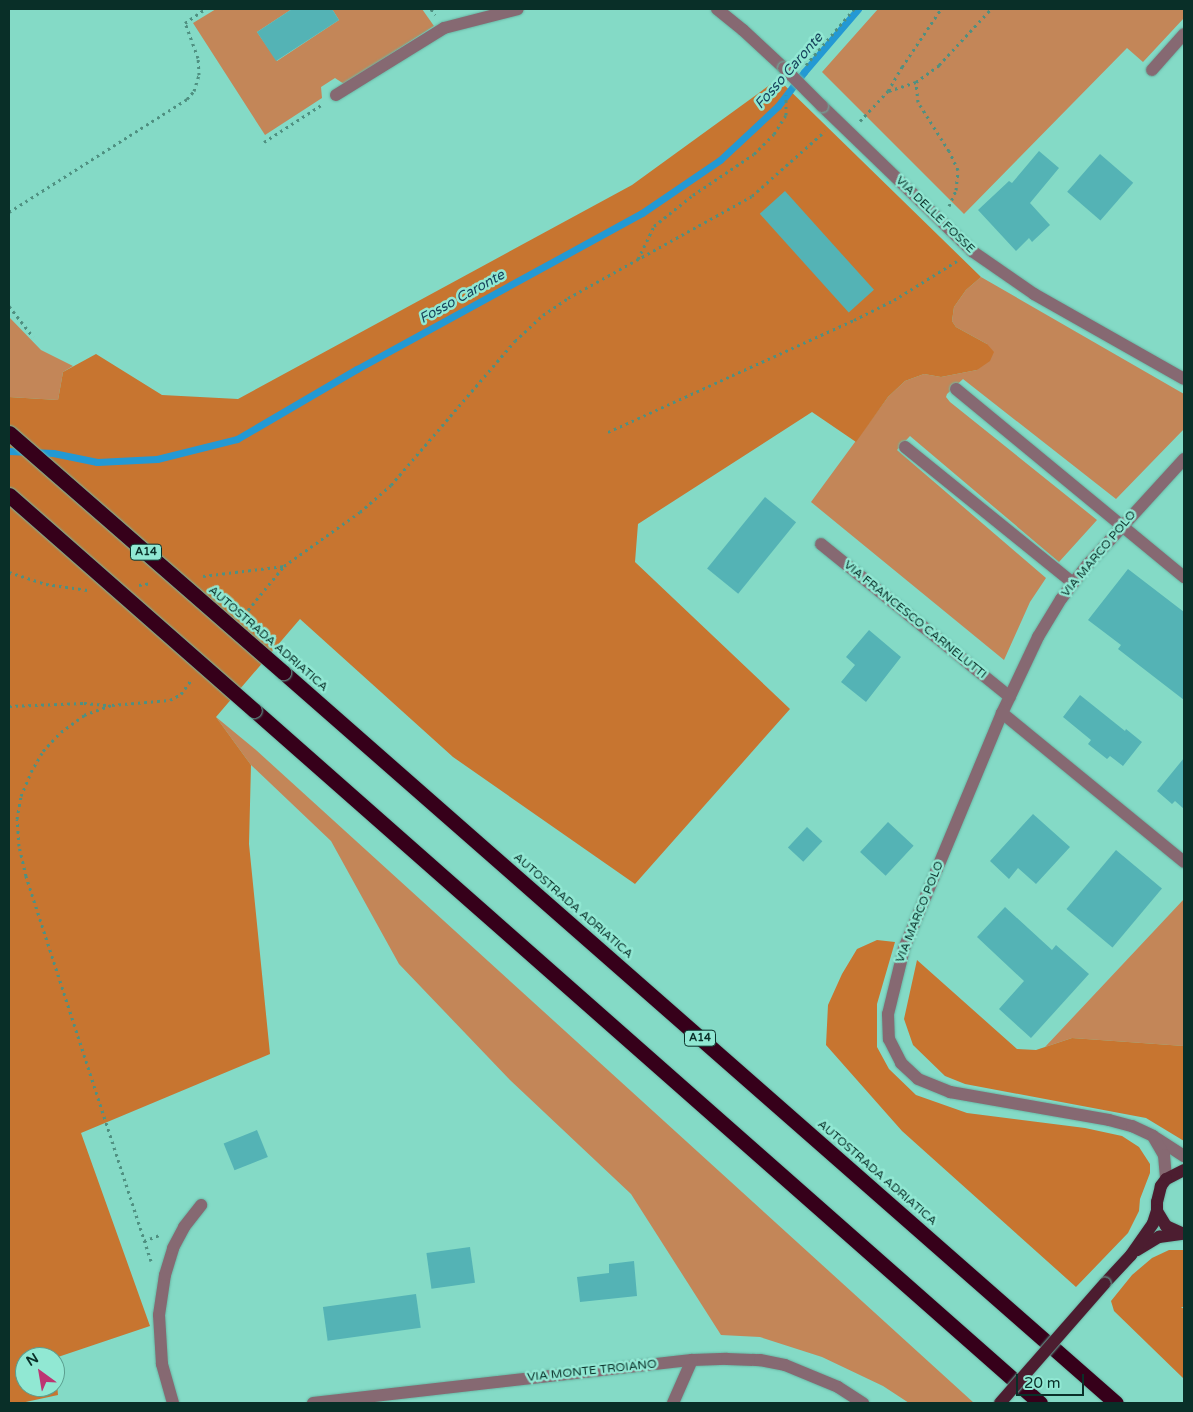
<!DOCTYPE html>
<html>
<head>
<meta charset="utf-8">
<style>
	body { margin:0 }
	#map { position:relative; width:1193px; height:1412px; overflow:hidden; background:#84dac6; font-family:"Varela Round",sans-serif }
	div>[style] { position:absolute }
	.green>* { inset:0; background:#c38658 }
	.forest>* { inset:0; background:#c77530 }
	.stream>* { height:7px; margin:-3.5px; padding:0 3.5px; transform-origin:3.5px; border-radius:3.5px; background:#2399d4 }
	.building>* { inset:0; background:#54b3b5; transform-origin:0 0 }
	.path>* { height:3px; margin-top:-1.5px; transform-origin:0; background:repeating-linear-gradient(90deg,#4f9081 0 2.5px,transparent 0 6.5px) }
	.roads { filter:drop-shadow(0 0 1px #6bb8a6) drop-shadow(0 0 1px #6bb8a6) }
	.minor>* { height:12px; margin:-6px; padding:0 6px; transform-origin:6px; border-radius:6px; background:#866972 }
	.major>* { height:12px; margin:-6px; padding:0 6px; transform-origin:6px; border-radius:6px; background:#4c1d30 }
	.highway>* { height:15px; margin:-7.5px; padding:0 7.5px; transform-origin:7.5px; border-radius:7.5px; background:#36001a }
	.bridges { filter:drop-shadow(0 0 1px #6bb8a6) drop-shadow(0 0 1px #6bb8a6) }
	.minor-bridge>* { height:12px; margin:-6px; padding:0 6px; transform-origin:6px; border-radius:6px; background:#866972 }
	.major-bridge>* { height:12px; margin:-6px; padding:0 6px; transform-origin:6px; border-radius:6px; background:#4c1d30 }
	.highway-bridge>* { height:15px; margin:-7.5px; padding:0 7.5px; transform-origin:7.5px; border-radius:7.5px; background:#36001a }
	span { translate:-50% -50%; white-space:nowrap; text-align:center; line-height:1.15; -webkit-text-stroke:5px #91e8d3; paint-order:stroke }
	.shield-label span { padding:1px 4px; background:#91e8d3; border:1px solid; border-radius:4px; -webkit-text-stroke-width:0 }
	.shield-label { font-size:11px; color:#092f28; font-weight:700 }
	.street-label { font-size:12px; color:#092f28 }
	.water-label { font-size:14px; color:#18445d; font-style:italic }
	.frame { position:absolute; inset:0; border:10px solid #092f28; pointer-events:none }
	.north { position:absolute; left:15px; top:1347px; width:50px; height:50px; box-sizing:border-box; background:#91e8d3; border:1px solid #5b9e8f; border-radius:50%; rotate:328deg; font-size:14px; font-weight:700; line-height:20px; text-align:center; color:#092f28 }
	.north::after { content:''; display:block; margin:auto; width:18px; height:22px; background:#bd3573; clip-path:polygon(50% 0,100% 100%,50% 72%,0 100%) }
	.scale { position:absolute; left:1016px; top:1374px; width:68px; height:22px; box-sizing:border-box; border:2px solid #092f28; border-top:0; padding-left:6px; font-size:15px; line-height:18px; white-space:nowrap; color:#092f28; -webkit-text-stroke:4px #91e8d3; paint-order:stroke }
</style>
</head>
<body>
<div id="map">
	<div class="green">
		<div style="clip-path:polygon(216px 9px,292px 9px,257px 32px,277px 61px,339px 20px,332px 9px,422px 9px,434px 26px,344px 84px,335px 78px,321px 87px,322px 98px,265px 135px,193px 23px)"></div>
		<div style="clip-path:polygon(878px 9px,1184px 9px,1184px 18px,1143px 62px,1127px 48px,964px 214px,822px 72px)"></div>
		<div style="clip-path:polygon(981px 277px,1184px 394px,1184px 429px,1116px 499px,963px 379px,947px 394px,946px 397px,950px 402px,1097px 520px,1059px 562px,910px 436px,897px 450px,1046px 578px,1030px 602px,1004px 660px,811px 502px,888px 397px,905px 381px,924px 374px,941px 377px,977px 370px,987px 344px,956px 327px,952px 321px,954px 307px,966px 290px)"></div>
		<div style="clip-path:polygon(9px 317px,41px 350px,73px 366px,63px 372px,58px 400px,9px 397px)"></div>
		<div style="clip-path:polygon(216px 717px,256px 750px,974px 1403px,909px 1403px,883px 1386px,822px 1357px,760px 1337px,721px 1335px,631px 1194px,510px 1080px,399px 964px,331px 841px,251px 765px)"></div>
		<div style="clip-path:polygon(1184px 899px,1184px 1046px,1072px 1038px,1045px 1047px)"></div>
	</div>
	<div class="forest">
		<div style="clip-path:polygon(778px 79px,981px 277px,966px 290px,954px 307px,952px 321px,956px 327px,987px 344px,994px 352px,990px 361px,977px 370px,941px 377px,924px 374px,905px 381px,888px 397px,856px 442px,812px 412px,638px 524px,635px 562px,790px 709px,635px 884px,453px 757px,300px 619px,216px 717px,251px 765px,249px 844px,270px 1054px,81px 1133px,150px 1326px,55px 1358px,25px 1357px,25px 1387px,55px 1387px,55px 1361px,58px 1395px,21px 1403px,9px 1403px,9px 397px,58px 400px,63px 372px,96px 354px,162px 395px,238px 399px,632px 185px)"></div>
		<div style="clip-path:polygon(877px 940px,895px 942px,877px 1004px,877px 1047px,889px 1069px,916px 1095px,967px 1113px,1085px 1128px,1122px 1136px,1139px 1147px,1150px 1164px,1150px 1173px,1140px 1199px,1139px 1211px,1128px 1233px,1076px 1287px,902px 1131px,826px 1045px,828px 1005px,842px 974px,857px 949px)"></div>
		<div style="clip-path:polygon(917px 960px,1017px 1049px,1036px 1050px,1072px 1038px,1184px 1046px,1184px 1141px,1146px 1118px,965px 1084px,945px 1076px,913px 1045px,904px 1019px)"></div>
		<div style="clip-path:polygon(1169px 1250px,1184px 1250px,1184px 1307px,1181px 1307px,1184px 1309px,1184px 1379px,1114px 1311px,1111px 1301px,1132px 1275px,1152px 1258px)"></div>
	</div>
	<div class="stream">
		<div style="left:9px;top:451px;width:44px;rotate:2.6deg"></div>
		<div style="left:53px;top:453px;width:45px;rotate:11.6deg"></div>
		<div style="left:97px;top:462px;width:60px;rotate:-2.9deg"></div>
		<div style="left:157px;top:459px;width:82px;rotate:-14deg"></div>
		<div style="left:237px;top:439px;width:139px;rotate:-30.3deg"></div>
		<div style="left:357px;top:369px;width:325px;rotate:-28.7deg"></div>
		<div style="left:642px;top:213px;width:94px;rotate:-34.2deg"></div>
		<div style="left:720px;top:160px;width:79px;rotate:-43deg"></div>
		<div style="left:778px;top:106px;width:43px;rotate:-52.6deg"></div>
		<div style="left:804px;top:72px;width:83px;rotate:-49.4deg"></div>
	</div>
	<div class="building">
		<div style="clip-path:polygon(292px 9px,332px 9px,339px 20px,276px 61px,257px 32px)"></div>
		<div style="clip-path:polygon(1039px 151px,1059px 168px,1030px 203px,1050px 225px,1032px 242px,1029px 238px,1016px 251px,978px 210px,1009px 181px,1012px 183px)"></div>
		<div style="left:1100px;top:154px;width:44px;height:50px;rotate:41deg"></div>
		<div style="left:785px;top:191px;width:133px;height:34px;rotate:48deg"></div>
		<div style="left:765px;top:497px;width:40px;height:92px;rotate:39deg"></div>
		<div style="clip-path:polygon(1128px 569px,1184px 612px,1184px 700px,1118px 649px,1121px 645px,1088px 620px)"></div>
		<div style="clip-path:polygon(869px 630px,901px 657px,866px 702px,841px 682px,855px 665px,846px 657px)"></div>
		<div style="clip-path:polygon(1080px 695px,1125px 731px,1126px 729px,1142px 742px,1123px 766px,1110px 756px,1107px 759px,1088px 744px,1091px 740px,1063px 717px)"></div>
		<div style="clip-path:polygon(1184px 758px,1184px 809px,1175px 801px,1172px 804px,1157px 791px)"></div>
		<div style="clip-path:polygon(1033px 814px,1070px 847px,1036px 884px,1018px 868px,1009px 879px,990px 861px)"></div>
		<div style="left:888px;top:822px;width:35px;height:41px;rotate:43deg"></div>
		<div style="left:807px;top:827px;width:21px;height:28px;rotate:43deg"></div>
		<div style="left:1116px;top:850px;width:60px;height:77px;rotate:40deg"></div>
		<div style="clip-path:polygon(1005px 907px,1052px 950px,1056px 945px,1089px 974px,1031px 1038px,999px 1009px,1024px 981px,977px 937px)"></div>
		<div style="left:257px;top:1130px;width:29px;height:36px;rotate:68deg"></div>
		<div style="left:470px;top:1247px;width:36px;height:44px;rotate:82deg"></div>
		<div style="clip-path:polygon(634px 1261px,637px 1296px,580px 1302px,577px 1277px,609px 1273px,609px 1264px)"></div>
		<div style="left:416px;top:1294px;width:34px;height:94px;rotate:82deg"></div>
	</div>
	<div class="path">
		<div style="left:431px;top:9px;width:7px;rotate:56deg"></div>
		<div style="left:806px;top:65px;width:74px;rotate:-49.4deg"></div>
		<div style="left:916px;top:82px;width:29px;rotate:162deg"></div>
		<div style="left:888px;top:91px;width:28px;rotate:-60deg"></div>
		<div style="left:902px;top:67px;width:70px;rotate:-56.1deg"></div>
		<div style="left:860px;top:121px;width:41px;rotate:-47deg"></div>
		<div style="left:264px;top:142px;width:70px;rotate:-32.8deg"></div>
		<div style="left:949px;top:206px;width:17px;rotate:-66deg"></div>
		<div style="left:956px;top:190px;width:20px;rotate:-84deg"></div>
		<div style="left:958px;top:170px;width:21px;rotate:-115deg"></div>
		<div style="left:949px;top:151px;width:58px;rotate:-122.3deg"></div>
		<div style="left:918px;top:102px;width:20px;rotate:-96deg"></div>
		<div style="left:916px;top:82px;width:29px;rotate:-36deg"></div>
		<div style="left:939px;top:65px;width:76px;rotate:-47.1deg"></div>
		<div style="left:9px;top:212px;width:211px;rotate:-32.4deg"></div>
		<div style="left:187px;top:99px;width:11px;rotate:-49deg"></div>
		<div style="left:194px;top:91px;width:17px;rotate:-73deg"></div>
		<div style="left:199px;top:75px;width:17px;rotate:-93deg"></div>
		<div style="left:198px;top:58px;width:37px;rotate:-110deg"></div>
		<div style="left:185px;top:23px;width:24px;rotate:-35deg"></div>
		<div style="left:638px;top:259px;width:37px;rotate:-64deg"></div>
		<div style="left:654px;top:226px;width:50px;rotate:-38.5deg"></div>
		<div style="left:693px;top:195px;width:73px;rotate:-33.9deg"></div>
		<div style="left:754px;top:154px;width:28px;rotate:-45deg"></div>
		<div style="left:774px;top:134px;width:22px;rotate:-58deg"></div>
		<div style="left:786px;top:115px;width:20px;rotate:-90deg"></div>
		<div style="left:9px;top:306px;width:39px;rotate:52deg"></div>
		<div style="left:608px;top:432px;width:270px;rotate:-24.5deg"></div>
		<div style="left:854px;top:320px;width:45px;rotate:-26.6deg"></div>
		<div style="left:894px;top:300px;width:74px;rotate:-31.8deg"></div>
		<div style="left:9px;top:572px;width:39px;rotate:18deg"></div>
		<div style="left:46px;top:584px;width:42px;rotate:8.1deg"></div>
		<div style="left:203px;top:576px;width:82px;rotate:-7deg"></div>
		<div style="left:139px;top:585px;width:13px;rotate:-9deg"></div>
		<div style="left:244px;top:615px;width:63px;rotate:-50.8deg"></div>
		<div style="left:284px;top:566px;width:93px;rotate:-35.4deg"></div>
		<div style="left:360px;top:512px;width:41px;rotate:-41.1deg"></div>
		<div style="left:391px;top:485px;width:190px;rotate:-49.3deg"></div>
		<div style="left:515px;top:341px;width:38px;rotate:-43deg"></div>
		<div style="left:543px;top:315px;width:30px;rotate:-34deg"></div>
		<div style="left:568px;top:298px;width:210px;rotate:-29deg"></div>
		<div style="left:752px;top:196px;width:98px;rotate:-41.7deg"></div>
		<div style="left:9px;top:706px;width:75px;rotate:-2.3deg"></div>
		<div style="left:84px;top:703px;width:25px;rotate:5deg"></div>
		<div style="left:144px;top:1241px;width:17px;rotate:-21deg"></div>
		<div style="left:151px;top:1261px;width:405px;rotate:-108deg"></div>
		<div style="left:26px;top:876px;width:31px;rotate:-103deg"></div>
		<div style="left:19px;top:846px;width:27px;rotate:-94deg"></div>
		<div style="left:17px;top:819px;width:23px;rotate:-80deg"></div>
		<div style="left:21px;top:796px;width:26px;rotate:-67deg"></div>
		<div style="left:31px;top:772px;width:24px;rotate:-60deg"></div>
		<div style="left:43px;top:751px;width:26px;rotate:-47deg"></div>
		<div style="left:61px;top:732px;width:29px;rotate:-36deg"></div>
		<div style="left:84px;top:715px;width:30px;rotate:-20deg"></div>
		<div style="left:112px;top:705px;width:58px;rotate:-4.9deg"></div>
		<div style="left:170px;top:700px;width:13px;rotate:-29deg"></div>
		<div style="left:181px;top:694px;width:17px;rotate:-54deg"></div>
	</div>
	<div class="roads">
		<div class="minor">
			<div style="left:717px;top:9px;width:33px;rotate:39deg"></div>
			<div style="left:743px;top:30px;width:56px;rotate:42.8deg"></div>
			<div style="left:1152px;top:70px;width:48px;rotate:-48.4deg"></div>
			<div style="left:336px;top:95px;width:127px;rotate:-31.8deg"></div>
			<div style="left:444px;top:28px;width:76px;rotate:-14.4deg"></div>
			<div style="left:822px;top:106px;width:209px;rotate:44deg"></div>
			<div style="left:972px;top:251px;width:75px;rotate:34.7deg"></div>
			<div style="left:1034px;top:294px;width:172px;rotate:29.5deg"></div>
			<div style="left:956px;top:389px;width:296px;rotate:39.5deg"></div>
			<div style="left:905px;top:447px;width:216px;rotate:39deg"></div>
			<div style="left:1184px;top:459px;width:142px;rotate:132.4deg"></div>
			<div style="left:1088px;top:564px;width:44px;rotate:127.6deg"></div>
			<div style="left:1061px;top:599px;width:44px;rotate:121.2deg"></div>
			<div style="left:1038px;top:637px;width:84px;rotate:115.3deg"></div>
			<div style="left:1002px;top:713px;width:256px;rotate:112.6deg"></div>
			<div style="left:904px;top:949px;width:67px;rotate:103.8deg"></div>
			<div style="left:888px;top:1014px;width:25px;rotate:88deg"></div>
			<div style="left:889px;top:1039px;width:27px;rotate:63deg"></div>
			<div style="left:901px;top:1063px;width:23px;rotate:43deg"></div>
			<div style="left:918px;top:1079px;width:35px;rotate:22deg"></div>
			<div style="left:950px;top:1092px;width:161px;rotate:10deg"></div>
			<div style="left:1109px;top:1120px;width:24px;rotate:15deg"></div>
			<div style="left:1132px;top:1126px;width:23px;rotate:25deg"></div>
			<div style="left:1153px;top:1136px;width:37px;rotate:33deg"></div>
			<div style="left:821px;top:544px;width:243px;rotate:39deg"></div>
			<div style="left:1002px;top:713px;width:235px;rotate:39.3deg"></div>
			<div style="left:1154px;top:1138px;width:20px;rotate:60deg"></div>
			<div style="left:1164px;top:1155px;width:24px;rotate:85deg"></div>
			<div style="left:173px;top:1403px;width:41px;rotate:-105.8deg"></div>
			<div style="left:162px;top:1364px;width:49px;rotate:-93.5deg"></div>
			<div style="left:159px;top:1315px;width:40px;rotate:-81.5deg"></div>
			<div style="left:165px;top:1275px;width:28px;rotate:-73deg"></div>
			<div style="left:173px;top:1248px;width:24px;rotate:-62deg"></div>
			<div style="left:184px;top:1227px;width:28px;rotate:-52deg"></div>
			<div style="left:313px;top:1403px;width:381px;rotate:-6.5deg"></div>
			<div style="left:692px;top:1360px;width:35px;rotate:-2deg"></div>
			<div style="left:727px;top:1359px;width:33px;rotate:2deg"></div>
			<div style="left:760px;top:1360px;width:25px;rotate:11deg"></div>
			<div style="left:785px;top:1365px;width:57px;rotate:22.5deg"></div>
			<div style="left:838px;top:1387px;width:30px;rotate:33deg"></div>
			<div style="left:673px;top:1403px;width:47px;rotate:-66.2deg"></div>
		</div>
		<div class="major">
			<div style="left:1184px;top:1170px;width:20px;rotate:153deg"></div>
			<div style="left:1166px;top:1179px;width:9px;rotate:126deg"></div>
			<div style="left:1161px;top:1186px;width:16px;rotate:104deg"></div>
			<div style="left:1157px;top:1202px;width:9px;rotate:90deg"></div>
			<div style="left:1157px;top:1211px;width:17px;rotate:59deg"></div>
			<div style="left:1166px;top:1226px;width:20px;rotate:24deg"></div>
			<div style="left:1137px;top:1250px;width:26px;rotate:-31deg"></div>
			<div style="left:1159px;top:1237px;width:22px;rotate:-8deg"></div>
			<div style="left:1105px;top:1283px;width:38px;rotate:-47deg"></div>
			<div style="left:1131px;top:1255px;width:39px;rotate:-55deg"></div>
			<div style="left:1153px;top:1223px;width:13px;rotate:-72deg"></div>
		</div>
		<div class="highway">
			<div style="left:283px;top:672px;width:1108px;rotate:41.27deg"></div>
			<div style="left:254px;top:710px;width:1048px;rotate:41.4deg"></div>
		</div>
	</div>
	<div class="bridges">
		<div class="minor-bridge">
			<div style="left:784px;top:68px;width:54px;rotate:45deg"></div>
		</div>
		<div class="major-bridge">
			<div style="left:1000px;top:1403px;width:159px;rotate:-48.8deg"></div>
		</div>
		<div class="highway-bridge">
			<div style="left:9px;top:433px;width:364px;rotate:41.1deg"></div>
			<div style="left:9px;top:495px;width:326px;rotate:41.3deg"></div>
		</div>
	</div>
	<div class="shield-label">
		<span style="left:146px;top:552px">A14</span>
		<span style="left:700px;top:1038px">A14</span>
	</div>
	<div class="street-label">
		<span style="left:935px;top:215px;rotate:44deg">VIA DELLE FOSSE</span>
		<span style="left:1099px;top:554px;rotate:-50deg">VIA MARCO POLO</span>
		<span style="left:915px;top:620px;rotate:39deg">VIA FRANCESCO CARNELUTTI</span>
		<span style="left:268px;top:639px;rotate:41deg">AUTOSTRADA ADRIATICA</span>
		<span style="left:573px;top:906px;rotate:41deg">AUTOSTRADA ADRIATICA</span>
		<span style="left:920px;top:912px;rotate:-68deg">VIA MARCO POLO</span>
		<span style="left:877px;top:1173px;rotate:41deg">AUTOSTRADA ADRIATICA</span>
		<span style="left:592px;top:1371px;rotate:-6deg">VIA MONTE TROIANO</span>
	</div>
	<div class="water-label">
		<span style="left:789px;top:71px;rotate:-49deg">Fosso Caronte</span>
		<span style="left:462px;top:297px;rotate:-29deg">Fosso Caronte</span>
	</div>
	<div class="frame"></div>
	<div class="north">N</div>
	<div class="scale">20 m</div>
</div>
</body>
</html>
